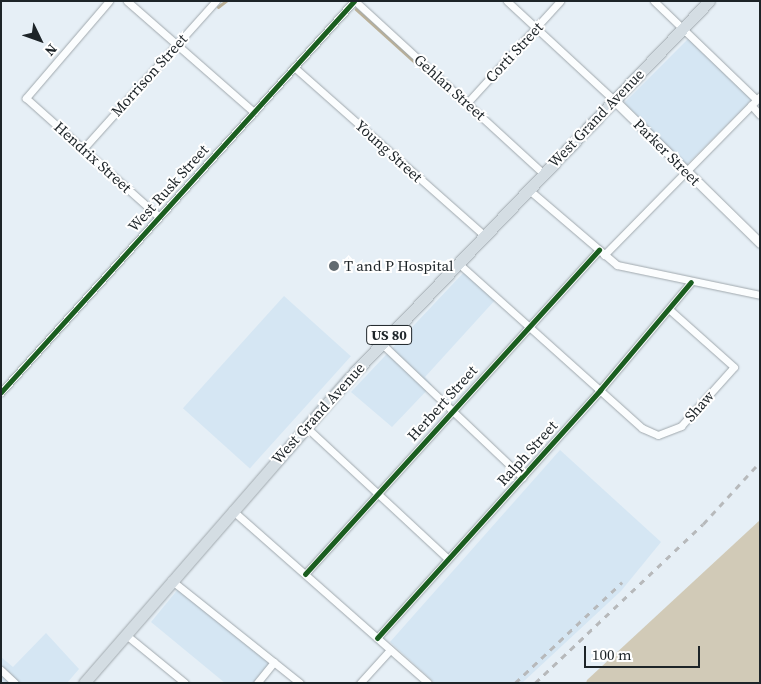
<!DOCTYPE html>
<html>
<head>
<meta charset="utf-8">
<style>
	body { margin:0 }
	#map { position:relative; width:761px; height:684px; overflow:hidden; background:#e6eff6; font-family:"Source Serif 4",serif }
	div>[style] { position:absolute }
	.built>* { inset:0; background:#d5e6f3; transform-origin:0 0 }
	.forest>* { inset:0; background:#d1cab7 }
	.stream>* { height:2.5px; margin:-1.25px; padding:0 1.25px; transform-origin:1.25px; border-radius:1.25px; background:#bcb197 }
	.roads { filter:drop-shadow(0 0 1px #a0a8ad) drop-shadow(0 0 1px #a0a8ad) }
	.minor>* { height:7px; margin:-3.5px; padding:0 3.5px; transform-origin:3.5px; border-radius:3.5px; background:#fbfdfe }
	.tertiary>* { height:9px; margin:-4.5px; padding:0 4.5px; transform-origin:4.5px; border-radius:4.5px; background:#fbfdfe }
	.trunk>* { height:11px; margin:-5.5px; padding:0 5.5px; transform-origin:5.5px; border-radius:5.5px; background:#d4dde3 }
	.rail>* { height:2.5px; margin-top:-1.25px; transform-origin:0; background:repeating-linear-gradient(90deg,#b7b9bb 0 6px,transparent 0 12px) }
	.cycleway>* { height:5px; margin:-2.5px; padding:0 2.5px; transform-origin:2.5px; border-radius:2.5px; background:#1b5e20 }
	.dots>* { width:14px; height:14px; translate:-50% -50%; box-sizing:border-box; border:2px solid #fff; border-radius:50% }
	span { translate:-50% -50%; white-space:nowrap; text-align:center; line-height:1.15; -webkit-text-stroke:4px #fff; paint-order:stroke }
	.shield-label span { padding:1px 4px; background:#fff; border:1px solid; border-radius:4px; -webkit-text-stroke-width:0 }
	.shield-label { font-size:14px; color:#1d2428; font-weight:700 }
	.street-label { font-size:15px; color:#1d2428 }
	.poi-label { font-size:15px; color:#1d2428 }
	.left { translate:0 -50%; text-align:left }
	.frame { position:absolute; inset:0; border:2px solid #1d2428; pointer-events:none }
	.north { position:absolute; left:15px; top:15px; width:50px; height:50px; -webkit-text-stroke:4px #fff; paint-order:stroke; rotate:132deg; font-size:14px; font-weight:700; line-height:20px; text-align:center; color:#1d2428 }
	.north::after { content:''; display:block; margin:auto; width:18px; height:22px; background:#1d2428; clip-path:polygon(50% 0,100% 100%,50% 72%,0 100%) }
	.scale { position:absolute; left:584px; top:646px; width:116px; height:22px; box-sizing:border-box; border:2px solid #1d2428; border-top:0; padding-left:6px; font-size:15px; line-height:18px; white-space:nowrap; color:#1d2428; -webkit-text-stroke:4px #fff; paint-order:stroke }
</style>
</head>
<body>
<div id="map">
	<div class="built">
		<div style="left:690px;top:37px;width:88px;height:93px;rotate:45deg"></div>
		<div style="clip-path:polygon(465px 271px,496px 299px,425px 377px,432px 385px,392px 427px,351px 392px)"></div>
		<div style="left:284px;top:296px;width:90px;height:151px;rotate:42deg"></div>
		<div style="clip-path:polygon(560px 450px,661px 542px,621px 591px,522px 683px,435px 683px,390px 642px)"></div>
		<div style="clip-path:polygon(179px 588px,270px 663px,253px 683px,225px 683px,151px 622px)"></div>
		<div style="clip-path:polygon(46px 633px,79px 669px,67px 683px,1px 683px,1px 657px,13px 667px)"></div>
	</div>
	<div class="forest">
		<div style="clip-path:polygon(760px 520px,760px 683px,586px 683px,587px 680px)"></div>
	</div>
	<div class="stream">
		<div style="left:218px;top:7px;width:10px;rotate:-37deg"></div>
		<div style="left:356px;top:9px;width:120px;rotate:42deg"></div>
	</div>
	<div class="roads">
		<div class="minor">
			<div style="left:109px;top:1px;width:128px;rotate:130.6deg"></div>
			<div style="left:26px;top:98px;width:178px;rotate:41.8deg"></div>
			<div style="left:127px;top:1px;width:169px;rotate:41.2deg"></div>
			<div style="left:355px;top:1px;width:255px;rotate:42.5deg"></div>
			<div style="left:507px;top:1px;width:144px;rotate:42.8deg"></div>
			<div style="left:654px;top:1px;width:141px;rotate:43.9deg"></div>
			<div style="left:294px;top:67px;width:254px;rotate:41.5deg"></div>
			<div style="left:467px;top:103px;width:138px;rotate:-47.6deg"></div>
			<div style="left:751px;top:105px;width:13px;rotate:48deg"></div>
			<div style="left:83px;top:149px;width:199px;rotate:-48.1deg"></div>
			<div style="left:528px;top:189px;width:117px;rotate:40.5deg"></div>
			<div style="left:617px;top:265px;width:146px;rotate:11.8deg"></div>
			<div style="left:604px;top:255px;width:223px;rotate:-45.5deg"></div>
			<div style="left:458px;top:263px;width:247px;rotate:41.9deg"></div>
			<div style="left:642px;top:428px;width:17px;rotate:24deg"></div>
			<div style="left:658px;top:435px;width:25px;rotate:-21deg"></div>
			<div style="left:681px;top:426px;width:79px;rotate:-48.1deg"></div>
			<div style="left:734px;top:367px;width:86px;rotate:-138.3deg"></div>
			<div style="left:381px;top:343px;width:195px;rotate:43.5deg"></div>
			<div style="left:1px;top:392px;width:527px;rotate:-47.92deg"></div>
			<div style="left:305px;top:426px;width:195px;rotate:42.9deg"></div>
			<div style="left:232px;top:510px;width:261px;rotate:41.4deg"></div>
			<div style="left:305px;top:574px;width:438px;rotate:-47.8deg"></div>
			<div style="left:171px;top:580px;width:165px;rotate:38.6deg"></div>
			<div style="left:125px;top:634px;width:77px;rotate:39.2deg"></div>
			<div style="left:377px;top:638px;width:334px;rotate:-48deg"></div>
			<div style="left:600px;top:390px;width:141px;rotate:-49.9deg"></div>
			<div style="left:1px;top:670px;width:19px;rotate:43deg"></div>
			<div style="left:257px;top:683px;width:27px;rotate:-51deg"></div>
			<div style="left:360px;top:683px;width:45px;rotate:-47.7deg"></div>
		</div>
		<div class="tertiary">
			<div style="left:613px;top:99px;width:206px;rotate:44.4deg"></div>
		</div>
		<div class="trunk">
			<div style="left:84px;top:683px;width:404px;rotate:-49deg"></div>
			<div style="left:349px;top:378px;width:521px;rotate:-46.32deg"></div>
		</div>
	</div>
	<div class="rail">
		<div style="left:515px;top:683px;width:147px;rotate:-43.3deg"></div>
		<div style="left:535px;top:683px;width:231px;rotate:-43.4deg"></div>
		<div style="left:703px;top:524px;width:84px;rotate:-47.4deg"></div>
	</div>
	<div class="cycleway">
		<div style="left:1px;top:392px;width:527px;rotate:-47.92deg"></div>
		<div style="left:305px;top:574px;width:438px;rotate:-47.8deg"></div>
		<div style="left:377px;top:638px;width:334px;rotate:-48deg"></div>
		<div style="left:600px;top:390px;width:141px;rotate:-49.9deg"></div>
	</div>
	<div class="dots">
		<div style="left:334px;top:266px;background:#636b70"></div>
	</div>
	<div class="shield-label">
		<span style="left:389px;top:335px">US 80</span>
	</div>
	<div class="street-label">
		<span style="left:514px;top:52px;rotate:-47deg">Corti Street</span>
		<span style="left:149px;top:75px;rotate:-48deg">Morrison Street</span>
		<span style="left:450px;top:87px;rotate:42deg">Gehlan Street</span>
		<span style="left:596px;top:118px;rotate:-46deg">West Grand Avenue</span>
		<span style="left:389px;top:151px;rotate:42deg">Young Street</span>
		<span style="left:667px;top:152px;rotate:45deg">Parker Street</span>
		<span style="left:93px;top:157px;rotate:42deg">Hendrix Street</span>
		<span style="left:168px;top:188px;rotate:-48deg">West Rusk Street</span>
		<span style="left:442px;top:403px;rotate:-48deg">Herbert Street</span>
		<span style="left:699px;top:406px;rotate:-48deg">Shaw</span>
		<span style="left:318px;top:413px;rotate:-48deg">West Grand Avenue</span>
		<span style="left:527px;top:453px;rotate:-48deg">Ralph Street</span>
	</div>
	<div class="poi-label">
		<span class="left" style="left:344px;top:266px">T and P Hospital</span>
	</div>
	<div class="frame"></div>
	<div class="north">N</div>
	<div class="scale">100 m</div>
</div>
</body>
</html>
